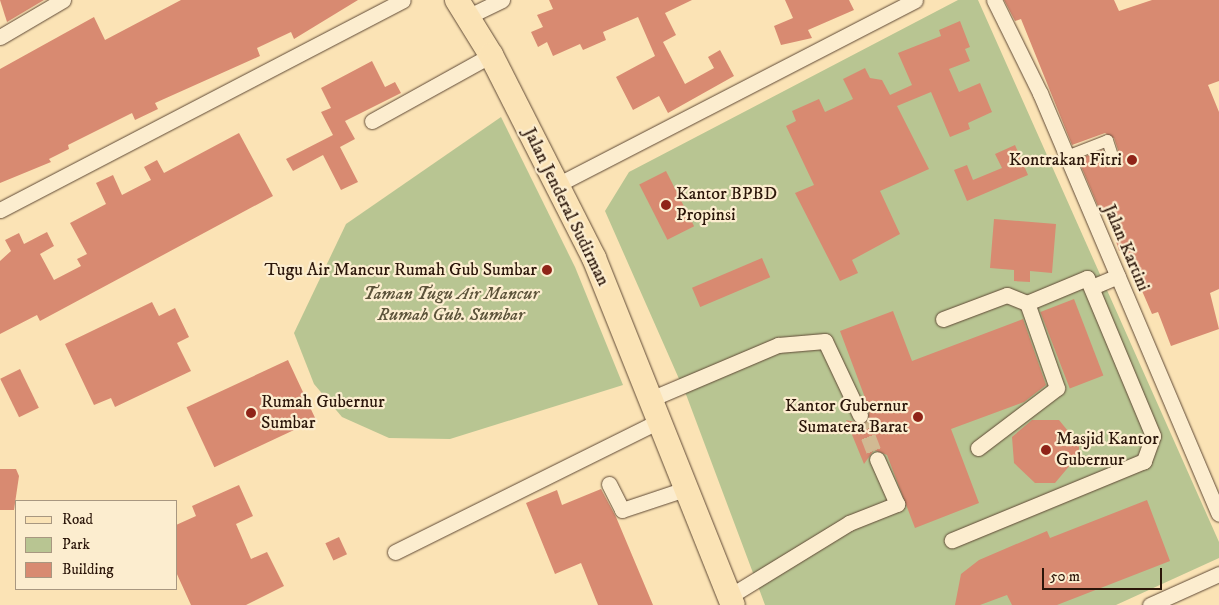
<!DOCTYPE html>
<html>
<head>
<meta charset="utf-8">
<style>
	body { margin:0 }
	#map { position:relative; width:1219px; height:605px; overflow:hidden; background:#fbe3b5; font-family:"IM FELL DW Pica",serif }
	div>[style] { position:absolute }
	.green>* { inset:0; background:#b8c592 }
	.building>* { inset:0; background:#d88a71; transform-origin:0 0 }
	.minor-tunnel>* { height:15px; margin-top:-7.5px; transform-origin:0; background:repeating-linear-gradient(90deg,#d1ba93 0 15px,transparent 0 23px) }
	.roads { filter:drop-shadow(0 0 1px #5f4935) drop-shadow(0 0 1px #5f4935) }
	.pedestrian>* { height:11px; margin:-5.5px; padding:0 5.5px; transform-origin:5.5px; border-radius:5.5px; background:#fcedcf }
	.minor>* { height:15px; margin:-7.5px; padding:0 7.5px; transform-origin:7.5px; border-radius:7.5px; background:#fcedcf }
	.primary>* { height:24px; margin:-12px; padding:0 12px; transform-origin:12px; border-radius:12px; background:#fbe3b5 }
	.dots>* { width:14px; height:14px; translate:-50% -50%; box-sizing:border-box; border:2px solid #fcedcf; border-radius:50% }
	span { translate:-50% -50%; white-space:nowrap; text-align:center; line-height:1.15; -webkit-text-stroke:4.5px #fcedcf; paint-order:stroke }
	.poi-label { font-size:18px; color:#2b160a }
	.right { translate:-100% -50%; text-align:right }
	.left { translate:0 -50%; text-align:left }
	.street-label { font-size:18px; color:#2b160a }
	.park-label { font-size:18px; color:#5c533a; font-style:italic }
	.legend { position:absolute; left:15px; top:500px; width:162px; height:90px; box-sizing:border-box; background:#fcedcf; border:1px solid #a89780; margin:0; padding:6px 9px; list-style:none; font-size:15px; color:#2b160a }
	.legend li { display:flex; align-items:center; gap:10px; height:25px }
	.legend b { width:25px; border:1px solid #a89780 }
	.scale { position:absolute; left:1042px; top:568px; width:120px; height:22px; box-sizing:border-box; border:2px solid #2b160a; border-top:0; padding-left:6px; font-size:15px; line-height:18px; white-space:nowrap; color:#2b160a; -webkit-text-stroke:4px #fcedcf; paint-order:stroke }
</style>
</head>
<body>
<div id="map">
	<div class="green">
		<div style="clip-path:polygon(958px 0,978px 0,1219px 542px,1219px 558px,1116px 605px,765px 605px,687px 397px,605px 211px,629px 172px)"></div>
		<div style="clip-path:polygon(501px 117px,575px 267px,623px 385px,450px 439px,389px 438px,342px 417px,314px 384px,294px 333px,346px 224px)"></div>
	</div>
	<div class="building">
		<div style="clip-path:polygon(0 0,44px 0,7px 22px)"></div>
		<div style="clip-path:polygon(181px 0,358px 0,294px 39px,291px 32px,257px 48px,260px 56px,155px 103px,158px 109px,135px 120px,132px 113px,68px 145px,69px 149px,49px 159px,51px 162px,0 183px,0 69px,94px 17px,105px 40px)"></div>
		<div style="clip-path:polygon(549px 0,692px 0,665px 13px,676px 35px,663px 42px,685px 84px,714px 68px,708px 57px,720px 50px,734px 76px,668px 113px,659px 96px,633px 110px,616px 77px,655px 56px,638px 17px,603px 32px,606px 40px,583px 50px,580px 44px,553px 56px,547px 42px,538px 47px,531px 32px,543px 27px,537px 15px,553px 9px)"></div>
		<div style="clip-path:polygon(785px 0,849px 0,854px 10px,808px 30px,812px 38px,781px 45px,774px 26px,793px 18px)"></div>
		<div style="clip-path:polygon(1004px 0,1114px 0,1119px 11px,1152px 0,1219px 0,1219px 81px,1208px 85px,1219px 112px,1219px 289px,1210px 293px,1219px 329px,1171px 346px,1158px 312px,1152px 314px,1124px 249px,1119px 251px,1106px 209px,1100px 211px,1078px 159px,1102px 150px,1108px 163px,1116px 165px,1120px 156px,1114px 138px,1105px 133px,1072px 145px,1021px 19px,1015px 21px)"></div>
		<div style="clip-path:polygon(960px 21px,970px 47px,965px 49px,970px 61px,949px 69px,959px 92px,980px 83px,992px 112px,968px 123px,970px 129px,950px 137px,931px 92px,897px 106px,929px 169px,880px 191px,900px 234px,852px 260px,858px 273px,840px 281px,795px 193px,814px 185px,786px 126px,796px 121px,792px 111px,819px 99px,825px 112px,853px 99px,843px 79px,865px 68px,870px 78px,882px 80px,890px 95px,912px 85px,898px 53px,941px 36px,939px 30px)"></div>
		<div style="clip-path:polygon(372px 61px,385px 87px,395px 82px,401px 93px,345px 121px,355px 139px,340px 147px,358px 182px,341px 190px,323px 155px,293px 171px,286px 159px,333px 135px,321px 112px,331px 108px,321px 88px)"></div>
		<div style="clip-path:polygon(239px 133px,273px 196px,40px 321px,37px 315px,0 334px,0 261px,11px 251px,5px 240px,19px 233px,24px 244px,47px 232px,54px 246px,40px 254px,54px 280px,81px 266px,77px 259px,87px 254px,70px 223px,106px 204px,96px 183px,113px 175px,122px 195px,151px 180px,144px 167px,157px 160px,164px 173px)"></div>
		<div style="clip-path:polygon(1015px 145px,1028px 175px,967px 201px,954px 170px,967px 165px,973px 180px,1002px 168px,995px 154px)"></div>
		<div style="left:666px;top:171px;width:62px;height:30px;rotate:63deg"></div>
		<div style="clip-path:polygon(994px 219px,1056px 224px,1052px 273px,1030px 271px,1030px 282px,1014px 281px,1014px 270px,990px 268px)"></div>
		<div style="left:762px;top:258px;width:21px;height:76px;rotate:67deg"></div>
		<div style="left:1074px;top:299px;width:82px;height:36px;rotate:69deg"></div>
		<div style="clip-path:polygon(152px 302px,159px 316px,175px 308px,189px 337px,177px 343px,191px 371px,115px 407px,111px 398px,94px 405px,65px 344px)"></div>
		<div style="clip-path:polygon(893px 311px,912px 361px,1023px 319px,1046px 385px,1024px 402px,951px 429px,979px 503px,915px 528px,887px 455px,874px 450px,864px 464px,846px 420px,864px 424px,870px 411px,840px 331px)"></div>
		<div style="left:288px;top:360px;width:66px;height:112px;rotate:65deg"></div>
		<div style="left:20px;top:369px;width:43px;height:22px;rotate:64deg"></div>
		<div style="clip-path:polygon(1032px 420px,1059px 420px,1072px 436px,1079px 436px,1079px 462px,1071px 464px,1055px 483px,1035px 483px,1014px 463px,1012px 437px)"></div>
		<div style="clip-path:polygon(0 469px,16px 469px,19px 476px,14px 510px,0 510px)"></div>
		<div style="clip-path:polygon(239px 485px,253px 516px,236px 524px,251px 559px,267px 552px,284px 586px,246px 605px,191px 605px,176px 572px,176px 525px,196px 516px,192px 506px)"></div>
		<div style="clip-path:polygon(601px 489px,616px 517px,653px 605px,598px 605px,581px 563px,555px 574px,526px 503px,557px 490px,562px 505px)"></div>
		<div style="clip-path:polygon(1147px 500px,1170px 561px,1057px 605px,1012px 605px,1007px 595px,980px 605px,955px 605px,961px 574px,979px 560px,1047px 531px,1050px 538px)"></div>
		<div style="left:339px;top:537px;width:19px;height:15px;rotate:65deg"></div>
	</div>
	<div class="minor-tunnel">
		<div style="left:860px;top:415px;width:47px;rotate:68.9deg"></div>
	</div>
	<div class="roads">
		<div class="pedestrian">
			<div style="left:1066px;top:156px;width:44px;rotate:-21.3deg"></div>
			<div style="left:1107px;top:140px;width:19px;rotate:72deg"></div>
		</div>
		<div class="minor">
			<div style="left:994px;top:0;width:104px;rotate:63.7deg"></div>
			<div style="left:1040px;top:93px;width:457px;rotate:67deg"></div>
			<div style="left:467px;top:17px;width:39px;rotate:-26deg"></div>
			<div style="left:0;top:37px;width:73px;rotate:-30.4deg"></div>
			<div style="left:372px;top:121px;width:136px;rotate:-29deg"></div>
			<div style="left:557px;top:185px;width:403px;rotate:-27.3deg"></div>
			<div style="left:0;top:210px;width:454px;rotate:-27.5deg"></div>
			<div style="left:1092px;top:287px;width:28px;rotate:-23deg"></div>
			<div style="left:943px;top:319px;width:68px;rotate:-20.6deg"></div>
			<div style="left:1007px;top:295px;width:22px;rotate:22deg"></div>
			<div style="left:1027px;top:303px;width:65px;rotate:-22.6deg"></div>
			<div style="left:1087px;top:278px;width:171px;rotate:67.3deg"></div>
			<div style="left:1153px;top:436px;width:27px;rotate:110deg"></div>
			<div style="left:1144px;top:461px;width:208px;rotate:157.6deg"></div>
			<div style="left:653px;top:398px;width:136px;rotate:-23deg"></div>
			<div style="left:778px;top:345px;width:47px;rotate:-4.9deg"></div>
			<div style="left:825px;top:341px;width:82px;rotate:64.7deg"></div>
			<div style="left:978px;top:448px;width:99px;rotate:-37.2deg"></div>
			<div style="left:1057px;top:388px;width:90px;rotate:-109.4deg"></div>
			<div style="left:609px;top:484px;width:29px;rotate:63deg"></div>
			<div style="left:622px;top:510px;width:70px;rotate:-18.4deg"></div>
			<div style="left:395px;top:552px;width:297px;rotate:-26.4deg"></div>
			<div style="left:730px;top:596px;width:140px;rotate:-31.5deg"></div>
			<div style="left:849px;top:523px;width:52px;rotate:-21.6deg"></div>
			<div style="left:897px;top:504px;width:49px;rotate:-114deg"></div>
			<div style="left:1150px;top:605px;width:76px;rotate:-24.2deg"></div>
		</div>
		<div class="primary">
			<div style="left:457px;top:0;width:65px;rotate:58.3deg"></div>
			<div style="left:491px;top:55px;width:228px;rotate:63.1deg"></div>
			<div style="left:594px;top:258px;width:374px;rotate:68.2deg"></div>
		</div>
	</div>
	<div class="dots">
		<div style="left:1132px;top:160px;background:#8f2418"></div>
		<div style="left:666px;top:205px;background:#8f2418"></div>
		<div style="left:547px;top:270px;background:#8f2418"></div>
		<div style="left:251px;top:413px;background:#8f2418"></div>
		<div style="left:918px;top:417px;background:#8f2418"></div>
		<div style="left:1046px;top:450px;background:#8f2418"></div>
	</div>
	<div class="poi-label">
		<span class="right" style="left:1122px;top:160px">Kontrakan Fitri</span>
		<span class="left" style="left:676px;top:205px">Kantor BPBD<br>Propinsi</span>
		<span class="right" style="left:537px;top:270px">Tugu Air Mancur Rumah Gub Sumbar</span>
		<span class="left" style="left:261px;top:413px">Rumah Gubernur<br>Sumbar</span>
		<span class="right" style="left:908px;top:417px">Kantor Gubernur<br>Sumatera Barat</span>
		<span class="left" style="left:1056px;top:450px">Masjid Kantor<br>Gubernur</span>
	</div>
	<div class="street-label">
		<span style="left:566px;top:207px;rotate:64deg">Jalan Jenderal Sudirman</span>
		<span style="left:1126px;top:248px;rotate:67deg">Jalan Kartini</span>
	</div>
	<div class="park-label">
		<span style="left:451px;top:305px">Taman Tugu Air Mancur<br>Rumah Gub. Sumbar</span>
	</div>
	<ul class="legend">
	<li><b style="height:6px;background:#fbe3b5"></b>Road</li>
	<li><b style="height:14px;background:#b8c592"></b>Park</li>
	<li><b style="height:14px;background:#d88a71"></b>Building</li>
	</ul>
	<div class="scale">50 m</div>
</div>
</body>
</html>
